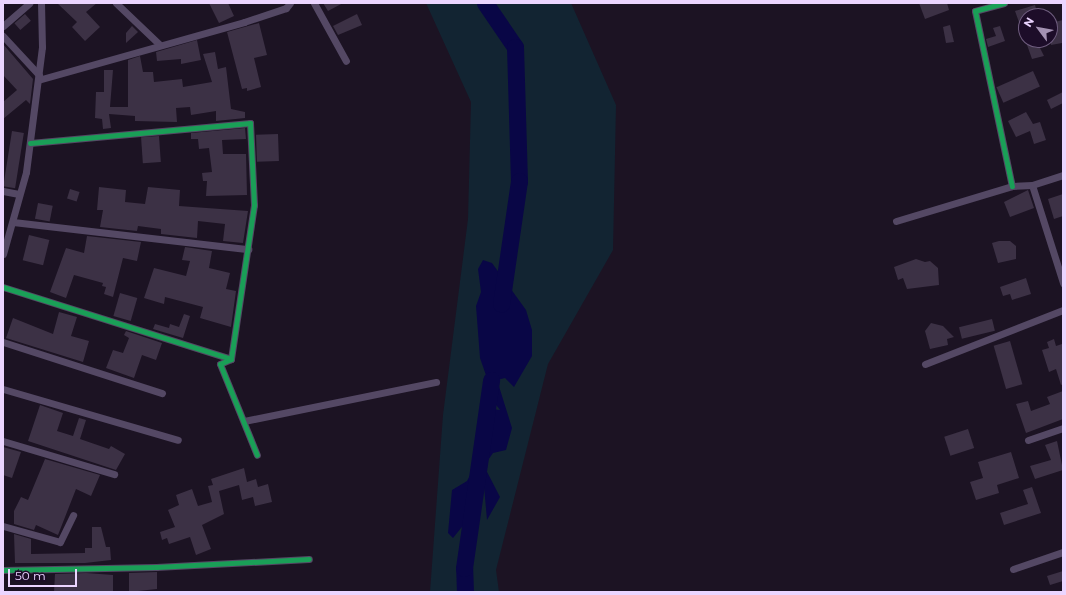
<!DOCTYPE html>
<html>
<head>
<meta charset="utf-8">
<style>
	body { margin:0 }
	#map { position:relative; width:1066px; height:595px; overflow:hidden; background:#1c1323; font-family:Montserrat,sans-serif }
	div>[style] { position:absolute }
	.green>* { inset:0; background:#122432 }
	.water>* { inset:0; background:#090646 }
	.river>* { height:17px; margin:-8.5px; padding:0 8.5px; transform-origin:8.5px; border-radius:8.5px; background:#090646 }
	.building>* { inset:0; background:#3c3145; transform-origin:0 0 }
	.minor>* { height:7px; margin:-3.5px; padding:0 3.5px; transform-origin:3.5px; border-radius:3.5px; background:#544864 }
	.cycleway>* { height:5px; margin:-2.5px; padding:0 2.5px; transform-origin:2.5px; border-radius:2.5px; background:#1a9f57 }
	span { translate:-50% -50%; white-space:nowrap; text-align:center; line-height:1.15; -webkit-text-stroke:4px #1d0d29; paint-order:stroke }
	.frame { position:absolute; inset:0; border:4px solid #ebd5ff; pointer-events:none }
	.north { position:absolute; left:1018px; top:8px; width:40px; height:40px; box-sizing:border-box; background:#1d0d29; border:1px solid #6f5d7f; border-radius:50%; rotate:302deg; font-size:11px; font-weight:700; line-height:16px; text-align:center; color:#ebd5ff }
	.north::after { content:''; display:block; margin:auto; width:14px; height:18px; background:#a391b2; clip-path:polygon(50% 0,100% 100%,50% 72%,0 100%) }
	.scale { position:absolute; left:8px; top:569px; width:69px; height:18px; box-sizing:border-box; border:2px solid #ebd5ff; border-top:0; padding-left:5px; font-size:12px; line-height:14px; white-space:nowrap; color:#ebd5ff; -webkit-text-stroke:3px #1d0d29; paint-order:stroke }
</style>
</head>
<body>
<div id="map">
	<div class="green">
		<div style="clip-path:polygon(426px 3px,571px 3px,616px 105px,613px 250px,548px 364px,496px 570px,499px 592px,430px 592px,443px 415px,468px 219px,471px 102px)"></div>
	</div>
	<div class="water">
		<div style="clip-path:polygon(483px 260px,492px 263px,526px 310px,532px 330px,532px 356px,514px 387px,505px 378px,497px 380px,512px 428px,506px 450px,493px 453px,484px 466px,500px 497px,487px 520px,484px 486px,477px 488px,472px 500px,474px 512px,453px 538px,448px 533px,452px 490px,467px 481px,486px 445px,481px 419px,485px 408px,500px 410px,494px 402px,487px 402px,488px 381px,480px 358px,476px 306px,481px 292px,478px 269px)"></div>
	</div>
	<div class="river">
		<div style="left:485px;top:3px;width:53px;rotate:55.7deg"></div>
		<div style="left:515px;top:47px;width:134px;rotate:88.3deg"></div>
		<div style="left:519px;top:181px;width:124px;rotate:98.3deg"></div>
		<div style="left:465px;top:592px;width:24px;rotate:-92deg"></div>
		<div style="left:464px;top:568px;width:190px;rotate:-81.8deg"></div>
	</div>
	<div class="building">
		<div style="clip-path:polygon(57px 3px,97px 3px,86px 12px,100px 27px,85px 41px,72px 27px,77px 22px)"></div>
		<div style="clip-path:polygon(209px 3px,228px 3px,234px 16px,219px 23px)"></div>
		<div style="clip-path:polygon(323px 3px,343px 3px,328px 11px)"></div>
		<div style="clip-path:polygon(919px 3px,947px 3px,949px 10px,925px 19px)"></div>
		<div style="clip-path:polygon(1035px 5px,1038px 16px,1026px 16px,1026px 40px,1036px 40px,1044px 56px,1032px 59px,1015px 11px)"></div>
		<div style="left:25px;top:14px;width:9px;height:14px;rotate:49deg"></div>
		<div style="clip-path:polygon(357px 14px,362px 25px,338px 35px,333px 26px)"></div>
		<div style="clip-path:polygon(1063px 20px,1062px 43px,1051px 45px,1050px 23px)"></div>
		<div style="clip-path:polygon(259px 23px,267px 55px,254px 58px,261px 87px,247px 91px,247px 88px,242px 89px,227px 32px)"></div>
		<div style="clip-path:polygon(950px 25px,954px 42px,946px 43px,943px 27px)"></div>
		<div style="clip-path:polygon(132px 26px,138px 32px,126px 43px,126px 33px)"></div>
		<div style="clip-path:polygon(1000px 26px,1005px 41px,988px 47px,986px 39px,996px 36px,993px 28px)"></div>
		<div style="clip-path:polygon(197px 40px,201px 60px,181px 64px,181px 59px,157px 61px,156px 52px)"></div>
		<div style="clip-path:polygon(3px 44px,33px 79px,30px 104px,26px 100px,3px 119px,3px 102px,17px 90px,3px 75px)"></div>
		<div style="clip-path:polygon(215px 52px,218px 69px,226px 67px,231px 109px,245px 112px,245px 118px,216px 121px,216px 111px,191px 115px,190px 107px,176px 108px,177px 122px,135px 121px,135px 116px,109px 114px,111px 128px,103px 129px,102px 119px,95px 118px,96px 92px,104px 92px,104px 70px,113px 70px,110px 107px,128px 107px,128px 60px,140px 56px,143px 72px,153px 72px,154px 82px,182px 79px,183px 87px,212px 82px,203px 54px)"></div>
		<div style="left:1033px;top:71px;width:17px;height:40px;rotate:66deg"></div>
		<div style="clip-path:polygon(1063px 92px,1063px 103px,1051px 109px,1047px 100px)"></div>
		<div style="clip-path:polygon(1026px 112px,1033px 124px,1040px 122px,1046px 140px,1034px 144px,1030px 131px,1016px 137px,1008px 121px)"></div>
		<div style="clip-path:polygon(245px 128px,246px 139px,222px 140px,223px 154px,246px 154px,247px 195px,206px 196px,207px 181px,203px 181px,202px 173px,212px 172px,209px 148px,199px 149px,198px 139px,191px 139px,191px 133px)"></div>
		<div style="left:12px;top:131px;width:12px;height:56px;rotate:9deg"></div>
		<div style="left:278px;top:134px;width:27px;height:22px;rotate:88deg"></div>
		<div style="left:159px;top:136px;width:26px;height:18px;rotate:86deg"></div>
		<div style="clip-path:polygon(99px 187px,126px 190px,125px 202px,145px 204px,148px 187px,180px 190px,179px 206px,248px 211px,243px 243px,223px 241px,225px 224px,198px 221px,197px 238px,161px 234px,161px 229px,138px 226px,137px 231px,100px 227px,103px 210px,97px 210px)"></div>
		<div style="left:70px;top:189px;width:10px;height:10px;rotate:17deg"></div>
		<div style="clip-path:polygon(1028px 190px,1034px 208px,1010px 217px,1004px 202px)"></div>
		<div style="clip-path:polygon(1063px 194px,1063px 216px,1054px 219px,1048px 199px)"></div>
		<div style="left:38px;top:203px;width:15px;height:16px;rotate:11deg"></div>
		<div style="left:29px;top:235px;width:21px;height:26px;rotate:14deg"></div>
		<div style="clip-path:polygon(87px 236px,141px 242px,137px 261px,123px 258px,113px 297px,104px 294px,106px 287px,102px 286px,103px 283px,74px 275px,66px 298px,50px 292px,66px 248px,84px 253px)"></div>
		<div style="clip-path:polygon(999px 241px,1010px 241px,1016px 246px,1016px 259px,998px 263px,992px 243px)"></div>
		<div style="clip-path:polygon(185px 247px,212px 251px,209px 268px,230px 273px,226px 289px,236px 291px,231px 327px,200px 318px,203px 307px,165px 297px,164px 304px,144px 298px,154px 268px,186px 276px,190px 261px,182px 260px)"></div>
		<div style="clip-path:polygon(916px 259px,925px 262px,930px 261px,938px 268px,939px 285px,907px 289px,903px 278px,898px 280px,894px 267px)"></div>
		<div style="clip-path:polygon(1026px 278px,1031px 294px,1012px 300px,1010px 294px,1003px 296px,1000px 287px)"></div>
		<div style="left:120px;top:293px;width:18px;height:24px;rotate:16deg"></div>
		<div style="clip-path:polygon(59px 312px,77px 317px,71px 336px,89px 341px,83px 362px,6px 338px,13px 318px,53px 334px)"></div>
		<div style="clip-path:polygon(184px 314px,190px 316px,183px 338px,153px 329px,155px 324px,169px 328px,170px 324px,179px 327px)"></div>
		<div style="left:992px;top:319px;width:12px;height:34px;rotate:76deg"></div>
		<div style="clip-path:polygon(931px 323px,943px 326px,954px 337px,947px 339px,948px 345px,930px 349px,925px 331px)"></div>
		<div style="clip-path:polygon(126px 331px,162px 343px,156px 360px,142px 355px,134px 378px,106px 368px,113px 350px,123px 353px,129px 338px,124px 335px)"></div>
		<div style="clip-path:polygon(1054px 339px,1056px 346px,1062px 344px,1063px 348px,1063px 384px,1061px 385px,1056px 369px,1049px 372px,1042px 350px,1049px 348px,1047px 342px)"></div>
		<div style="left:1010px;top:341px;width:45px;height:17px;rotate:74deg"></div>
		<div style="clip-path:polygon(1063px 391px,1063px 419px,1026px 433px,1016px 404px,1028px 401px,1031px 411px,1050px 404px,1047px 397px)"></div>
		<div style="clip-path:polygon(40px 405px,63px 413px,57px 431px,73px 436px,79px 418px,86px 420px,80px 439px,109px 449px,111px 446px,125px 454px,116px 470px,28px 441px)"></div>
		<div style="left:968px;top:429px;width:20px;height:25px;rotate:72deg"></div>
		<div style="clip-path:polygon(1057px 441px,1063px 470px,1035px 479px,1030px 466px,1051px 460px,1045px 445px)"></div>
		<div style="clip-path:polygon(3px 447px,21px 452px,12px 478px,3px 475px)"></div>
		<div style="clip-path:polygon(1011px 452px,1019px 478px,997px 485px,999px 493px,976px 500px,970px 482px,983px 478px,978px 462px)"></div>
		<div style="clip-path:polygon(45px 459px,100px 475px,91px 496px,76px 489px,58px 535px,36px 525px,34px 530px,14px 524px,14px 511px,21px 497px,28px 500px)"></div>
		<div style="clip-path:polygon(244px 468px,247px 482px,256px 479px,258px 487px,268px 484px,272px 502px,255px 506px,253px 497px,242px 500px,239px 485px,219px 491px,224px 514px,202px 525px,211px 549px,196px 555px,190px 537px,169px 544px,167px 538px,162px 540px,160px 532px,175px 527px,168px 510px,179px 505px,176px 495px,192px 489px,198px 506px,212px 502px,208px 486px,213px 485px,211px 479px)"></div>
		<div style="clip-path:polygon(1032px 487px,1041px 513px,1004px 525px,1000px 513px,1028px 504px,1023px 490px)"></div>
		<div style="clip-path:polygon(92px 527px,101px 527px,106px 547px,110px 547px,111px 560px,85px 563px,15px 563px,14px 534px,31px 539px,31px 554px,85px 553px,85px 548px,92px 548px)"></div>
		<div style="clip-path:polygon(1063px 571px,1063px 581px,1050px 585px,1047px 576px)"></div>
		<div style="clip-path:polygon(157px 572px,157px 589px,129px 592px,129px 573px)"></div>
		<div style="clip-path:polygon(86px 573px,113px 575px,113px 592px,54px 592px,55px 574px)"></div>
	</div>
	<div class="minor">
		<div style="left:116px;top:3px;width:59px;rotate:43.6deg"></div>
		<div style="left:314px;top:3px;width:66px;rotate:61.1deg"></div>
		<div style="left:1004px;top:3px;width:30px;rotate:165deg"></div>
		<div style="left:975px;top:11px;width:179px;rotate:78.1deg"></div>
		<div style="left:3px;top:26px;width:35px;rotate:-41deg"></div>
		<div style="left:3px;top:36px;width:53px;rotate:47.3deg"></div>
		<div style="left:38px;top:80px;width:214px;rotate:-15.7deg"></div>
		<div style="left:244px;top:22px;width:44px;rotate:-18.4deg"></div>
		<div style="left:286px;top:8px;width:6px;rotate:-51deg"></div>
		<div style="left:30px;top:143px;width:221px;rotate:-5.2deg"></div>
		<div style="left:250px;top:123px;width:82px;rotate:87.2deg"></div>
		<div style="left:254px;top:205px;width:156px;rotate:98.5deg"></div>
		<div style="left:231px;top:359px;width:12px;rotate:156deg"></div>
		<div style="left:220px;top:364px;width:98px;rotate:67.9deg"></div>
		<div style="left:1032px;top:185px;width:103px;rotate:72.4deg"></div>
		<div style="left:3px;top:191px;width:16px;rotate:11deg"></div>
		<div style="left:896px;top:221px;width:121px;rotate:-16.8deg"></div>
		<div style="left:1012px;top:186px;width:20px;rotate:-3deg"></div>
		<div style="left:1032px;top:185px;width:33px;rotate:-18deg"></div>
		<div style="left:13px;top:222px;width:237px;rotate:6.6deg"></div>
		<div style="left:3px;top:254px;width:85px;rotate:-74.3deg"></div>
		<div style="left:26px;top:172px;width:126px;rotate:-82.7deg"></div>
		<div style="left:42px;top:47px;width:44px;rotate:-91.3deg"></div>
		<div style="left:3px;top:287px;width:239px;rotate:17.5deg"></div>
		<div style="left:3px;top:342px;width:167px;rotate:17.8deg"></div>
		<div style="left:925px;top:364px;width:148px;rotate:-21.4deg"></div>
		<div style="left:3px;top:389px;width:182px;rotate:16.2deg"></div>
		<div style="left:244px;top:421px;width:196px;rotate:-11.5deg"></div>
		<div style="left:1028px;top:440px;width:37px;rotate:-19deg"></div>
		<div style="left:3px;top:441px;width:116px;rotate:16.6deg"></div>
		<div style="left:3px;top:526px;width:59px;rotate:15.7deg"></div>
		<div style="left:60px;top:542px;width:30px;rotate:-64deg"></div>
		<div style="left:1013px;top:569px;width:53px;rotate:-18.8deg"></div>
		<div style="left:3px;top:570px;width:153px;rotate:-1.1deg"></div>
		<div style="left:156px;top:567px;width:153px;rotate:-3deg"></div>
	</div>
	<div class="cycleway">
		<div style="left:1004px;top:3px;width:30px;rotate:165deg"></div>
		<div style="left:975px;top:11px;width:179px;rotate:78.1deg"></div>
		<div style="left:30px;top:143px;width:221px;rotate:-5.2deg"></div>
		<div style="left:250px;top:123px;width:82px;rotate:87.2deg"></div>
		<div style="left:254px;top:205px;width:156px;rotate:98.5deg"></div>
		<div style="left:231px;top:359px;width:12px;rotate:156deg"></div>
		<div style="left:220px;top:364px;width:98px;rotate:67.9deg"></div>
		<div style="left:3px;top:287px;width:239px;rotate:17.5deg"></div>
		<div style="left:3px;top:570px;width:153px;rotate:-1.1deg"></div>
		<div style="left:156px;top:567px;width:153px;rotate:-3deg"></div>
	</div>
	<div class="frame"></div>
	<div class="north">N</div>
	<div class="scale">50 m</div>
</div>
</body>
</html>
